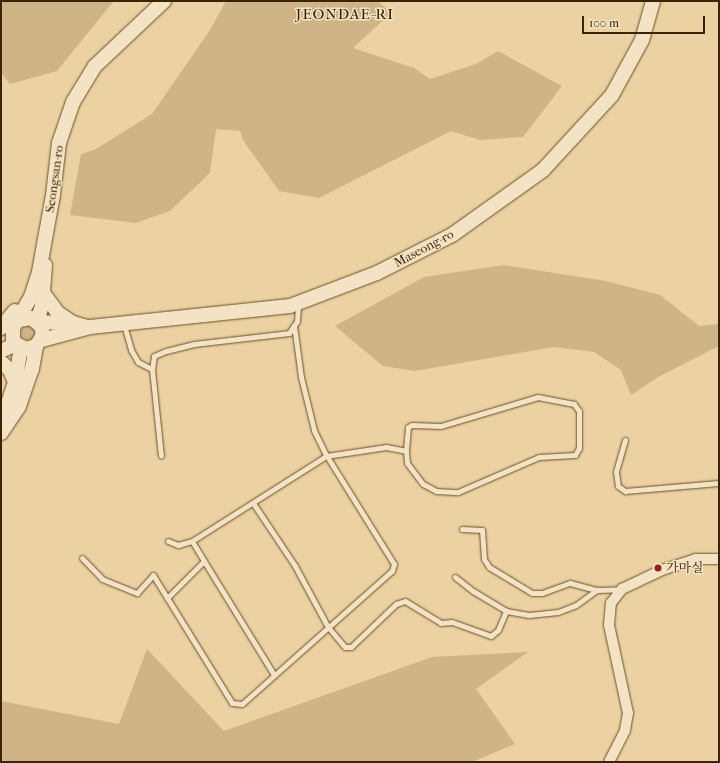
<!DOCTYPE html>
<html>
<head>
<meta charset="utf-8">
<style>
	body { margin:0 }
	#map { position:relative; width:720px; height:763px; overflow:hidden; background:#ecd2a3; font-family:"IM FELL French Canon","Noto Serif KR",serif }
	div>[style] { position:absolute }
	.green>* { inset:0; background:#ceb487 }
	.round { border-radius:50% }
	.roads { filter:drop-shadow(0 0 1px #67502a) drop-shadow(0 0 1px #67502a) }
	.lane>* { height:5px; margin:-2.5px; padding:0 2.5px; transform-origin:2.5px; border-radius:2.5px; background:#f3e2c3 }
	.street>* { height:10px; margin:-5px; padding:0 5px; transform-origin:5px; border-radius:5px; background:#f3e2c3 }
	.secondary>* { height:14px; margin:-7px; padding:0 7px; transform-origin:7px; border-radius:7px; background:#f3e2c3 }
	.dots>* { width:11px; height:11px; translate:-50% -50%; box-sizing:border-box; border:2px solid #f3e2c3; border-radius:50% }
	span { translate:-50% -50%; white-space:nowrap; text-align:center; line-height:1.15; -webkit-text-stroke:3px #f3e2c3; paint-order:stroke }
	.street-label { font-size:13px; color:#3b2401 }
	.poi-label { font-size:13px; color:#3b2401 }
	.left { translate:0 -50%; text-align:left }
	.quarter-label { font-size:15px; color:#3b2401; letter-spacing:1px }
	.frame { position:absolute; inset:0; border:2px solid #3b2401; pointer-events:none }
	.scale { position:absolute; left:582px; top:16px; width:123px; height:18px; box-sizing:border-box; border:2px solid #3b2401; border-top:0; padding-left:5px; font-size:12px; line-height:14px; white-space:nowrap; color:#3b2401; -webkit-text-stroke:3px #f3e2c3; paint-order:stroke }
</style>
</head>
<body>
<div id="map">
	<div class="green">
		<div style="clip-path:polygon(1px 1px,113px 1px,113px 2px,57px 71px,10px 84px,1px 73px)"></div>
		<div style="clip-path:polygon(226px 1px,378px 1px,391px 13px,353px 48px,414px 68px,430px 79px,476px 64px,498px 51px,562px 86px,523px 137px,480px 140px,451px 131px,319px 198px,279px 191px,243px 140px,240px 131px,216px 129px,210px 173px,170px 211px,136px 223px,70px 215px,81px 154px,96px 149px,152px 114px,210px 30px)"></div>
		<div style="clip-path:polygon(504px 265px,606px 281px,660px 295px,699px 326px,719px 324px,719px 346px,658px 377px,631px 395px,621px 370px,594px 352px,554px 347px,415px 371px,383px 366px,335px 326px,424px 277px)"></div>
		<div class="round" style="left:21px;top:326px;width:14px;height:14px"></div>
		<div style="clip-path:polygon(147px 649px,224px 731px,432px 657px,528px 652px,476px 689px,515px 744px,472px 762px,1px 762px,1px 701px,119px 724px)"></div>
	</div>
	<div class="roads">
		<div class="lane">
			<div style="left:124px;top:325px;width:26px;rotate:74deg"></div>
			<div style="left:131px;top:350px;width:14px;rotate:60deg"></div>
			<div style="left:138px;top:362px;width:16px;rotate:27deg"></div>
			<div style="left:152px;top:369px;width:87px;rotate:84.1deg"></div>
			<div style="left:152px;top:369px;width:13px;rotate:-81deg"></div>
			<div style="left:154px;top:356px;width:13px;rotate:-23deg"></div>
			<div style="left:166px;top:351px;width:29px;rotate:-14deg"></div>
			<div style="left:194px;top:344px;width:96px;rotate:-6.6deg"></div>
			<div style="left:289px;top:333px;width:14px;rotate:-56deg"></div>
			<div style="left:297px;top:321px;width:16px;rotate:-86deg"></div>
			<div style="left:625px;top:440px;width:33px;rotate:106deg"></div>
			<div style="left:616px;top:472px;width:14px;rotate:82deg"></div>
			<div style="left:618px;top:486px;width:9px;rotate:36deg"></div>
			<div style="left:625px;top:491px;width:94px;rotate:-4.9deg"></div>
			<div style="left:253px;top:503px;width:76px;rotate:56.3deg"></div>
			<div style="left:295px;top:566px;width:69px;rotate:61.6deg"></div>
			<div style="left:328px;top:627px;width:26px;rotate:50deg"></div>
			<div style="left:345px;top:647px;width:6px"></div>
			<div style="left:351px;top:647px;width:62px;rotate:-43.7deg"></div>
			<div style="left:396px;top:604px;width:9px;rotate:-18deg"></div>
			<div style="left:405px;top:601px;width:42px;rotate:31.4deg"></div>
			<div style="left:441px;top:623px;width:11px;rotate:-5deg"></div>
			<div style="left:452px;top:622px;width:41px;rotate:19.7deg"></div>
			<div style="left:491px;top:636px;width:9px;rotate:-41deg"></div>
			<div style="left:498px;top:630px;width:21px;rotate:-67deg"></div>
			<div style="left:506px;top:611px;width:23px;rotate:10deg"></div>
			<div style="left:529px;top:615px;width:29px;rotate:-6deg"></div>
			<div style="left:558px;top:612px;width:19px;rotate:-21deg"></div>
			<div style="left:576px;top:605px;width:26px;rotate:-36deg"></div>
			<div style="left:597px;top:590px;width:25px;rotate:-2deg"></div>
			<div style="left:462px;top:529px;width:20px;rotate:3deg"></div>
			<div style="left:482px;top:530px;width:29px;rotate:86deg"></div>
			<div style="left:484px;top:559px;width:9px;rotate:58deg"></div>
			<div style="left:489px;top:567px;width:50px;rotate:31.2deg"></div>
			<div style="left:532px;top:593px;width:10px"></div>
			<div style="left:542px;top:593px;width:30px;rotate:-20deg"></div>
			<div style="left:570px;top:583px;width:28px;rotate:15deg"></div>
			<div style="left:168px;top:541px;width:11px;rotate:22deg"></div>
			<div style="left:178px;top:545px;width:15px;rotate:-16deg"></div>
			<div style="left:82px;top:558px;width:29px;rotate:46deg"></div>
			<div style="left:102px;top:579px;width:38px;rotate:22deg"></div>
			<div style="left:137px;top:593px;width:24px;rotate:-48deg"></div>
			<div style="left:153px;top:575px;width:150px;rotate:58.3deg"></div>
			<div style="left:232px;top:703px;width:10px;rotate:6deg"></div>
			<div style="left:242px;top:704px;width:200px;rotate:-41.6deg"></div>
			<div style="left:392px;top:571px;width:7px;rotate:-74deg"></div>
			<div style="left:394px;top:564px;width:131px;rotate:-121.9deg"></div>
			<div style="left:325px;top:453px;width:25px;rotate:-116deg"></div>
			<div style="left:314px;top:430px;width:55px;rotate:-103.8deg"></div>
			<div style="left:301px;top:377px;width:52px;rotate:-97.7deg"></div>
			<div style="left:204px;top:561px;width:134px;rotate:58.4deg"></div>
			<div style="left:455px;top:577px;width:23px;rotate:38deg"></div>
			<div style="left:473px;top:591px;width:39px;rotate:31deg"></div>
			<div style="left:167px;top:598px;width:52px;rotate:-45deg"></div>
			<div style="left:204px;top:561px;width:23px;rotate:-121deg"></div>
			<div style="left:192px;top:541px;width:159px;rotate:-32.4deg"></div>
			<div style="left:326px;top:456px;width:61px;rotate:-8.5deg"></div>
			<div style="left:386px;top:447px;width:20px;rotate:11deg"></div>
			<div style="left:406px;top:451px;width:12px;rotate:85deg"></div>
			<div style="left:407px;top:463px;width:26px;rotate:53deg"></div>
			<div style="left:423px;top:484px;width:15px;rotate:28deg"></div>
			<div style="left:436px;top:491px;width:22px;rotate:3deg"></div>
			<div style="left:458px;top:492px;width:88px;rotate:-23.4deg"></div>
			<div style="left:539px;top:457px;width:36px;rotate:-3deg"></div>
			<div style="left:575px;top:455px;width:8px;rotate:-60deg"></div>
			<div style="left:579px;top:448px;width:37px;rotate:-90deg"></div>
			<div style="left:579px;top:411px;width:9px;rotate:-126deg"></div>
			<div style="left:574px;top:404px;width:37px;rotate:-169deg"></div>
			<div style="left:538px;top:397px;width:101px;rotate:163.4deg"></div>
			<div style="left:441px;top:426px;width:29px;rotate:-178deg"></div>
			<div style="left:412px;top:425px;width:4px;rotate:153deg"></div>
			<div style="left:408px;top:427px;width:24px;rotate:95deg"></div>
		</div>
		<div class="street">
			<div style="left:609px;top:762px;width:36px;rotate:-63deg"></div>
			<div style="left:625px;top:730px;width:17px;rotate:-80deg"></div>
			<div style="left:628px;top:713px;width:90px;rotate:-102.2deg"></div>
			<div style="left:609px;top:625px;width:22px;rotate:-85deg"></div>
			<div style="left:611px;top:603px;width:18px;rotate:-52deg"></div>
			<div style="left:622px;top:589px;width:44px;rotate:-25.4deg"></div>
			<div style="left:662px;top:570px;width:35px;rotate:-18deg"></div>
			<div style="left:695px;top:559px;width:24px"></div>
		</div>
		<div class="secondary">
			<div style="left:44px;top:294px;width:24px;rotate:54deg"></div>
			<div style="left:58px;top:313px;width:18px;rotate:34deg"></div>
			<div style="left:19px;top:320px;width:12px;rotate:-9deg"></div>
			<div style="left:31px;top:318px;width:13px;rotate:39deg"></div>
			<div style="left:41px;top:326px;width:9px;rotate:77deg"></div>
			<div style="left:43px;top:335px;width:13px;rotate:122deg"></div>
			<div style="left:36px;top:346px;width:10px;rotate:163deg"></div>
			<div style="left:26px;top:349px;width:11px;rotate:-153deg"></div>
			<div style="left:16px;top:344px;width:6px;rotate:-121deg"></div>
			<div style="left:13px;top:339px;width:11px;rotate:-90deg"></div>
			<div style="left:13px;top:328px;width:36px;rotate:-60deg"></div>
			<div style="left:31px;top:297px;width:26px;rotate:-72deg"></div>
			<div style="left:39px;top:272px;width:78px;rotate:-79.7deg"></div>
			<div style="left:53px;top:195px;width:52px;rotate:-83.4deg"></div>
			<div style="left:59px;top:143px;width:43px;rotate:-71.1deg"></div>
			<div style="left:73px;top:102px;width:42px;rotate:-58.6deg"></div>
			<div style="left:95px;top:66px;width:95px;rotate:-43.3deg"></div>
			<div style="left:37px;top:320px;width:15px;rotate:-70deg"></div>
			<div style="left:42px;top:306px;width:41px;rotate:-85.8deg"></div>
			<div style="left:38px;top:322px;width:35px;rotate:2deg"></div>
			<div style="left:73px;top:323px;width:16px;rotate:15deg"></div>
			<div style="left:1px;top:328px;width:22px;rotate:-51deg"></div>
			<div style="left:42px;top:340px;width:50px;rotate:-15.2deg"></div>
			<div style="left:90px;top:327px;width:201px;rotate:-6deg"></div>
			<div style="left:290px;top:306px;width:93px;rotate:-20.8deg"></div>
			<div style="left:377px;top:273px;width:84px;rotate:-26.9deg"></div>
			<div style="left:452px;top:235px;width:112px;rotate:-35.5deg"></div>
			<div style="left:543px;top:170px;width:102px;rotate:-47.4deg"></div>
			<div style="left:612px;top:95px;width:63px;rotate:-61.4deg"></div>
			<div style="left:642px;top:40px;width:41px;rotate:-74.2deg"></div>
			<div style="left:1px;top:351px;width:17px;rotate:-25deg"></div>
			<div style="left:1px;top:362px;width:12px;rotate:42deg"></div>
			<div style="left:10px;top:370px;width:13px;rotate:67deg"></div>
			<div style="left:2px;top:422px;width:42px;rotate:-72deg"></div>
			<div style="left:15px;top:382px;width:36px;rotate:-80deg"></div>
			<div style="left:1px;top:433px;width:32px;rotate:-56deg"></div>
			<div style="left:19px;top:406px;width:39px;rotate:-71deg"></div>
			<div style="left:32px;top:369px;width:23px;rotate:-80deg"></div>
		</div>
	</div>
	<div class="dots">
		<div style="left:658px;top:568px;background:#8f2418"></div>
	</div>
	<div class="street-label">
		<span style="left:55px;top:179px;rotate:-82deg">Seongsan-ro</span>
		<span style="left:424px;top:249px;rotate:-28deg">Maseong-ro</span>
	</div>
	<div class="poi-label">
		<span class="left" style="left:666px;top:568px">가마실</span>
	</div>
	<div class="quarter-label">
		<span style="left:345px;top:15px">JEONDAE-RI</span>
	</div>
	<div class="frame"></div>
	<div class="scale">100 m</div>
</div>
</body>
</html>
